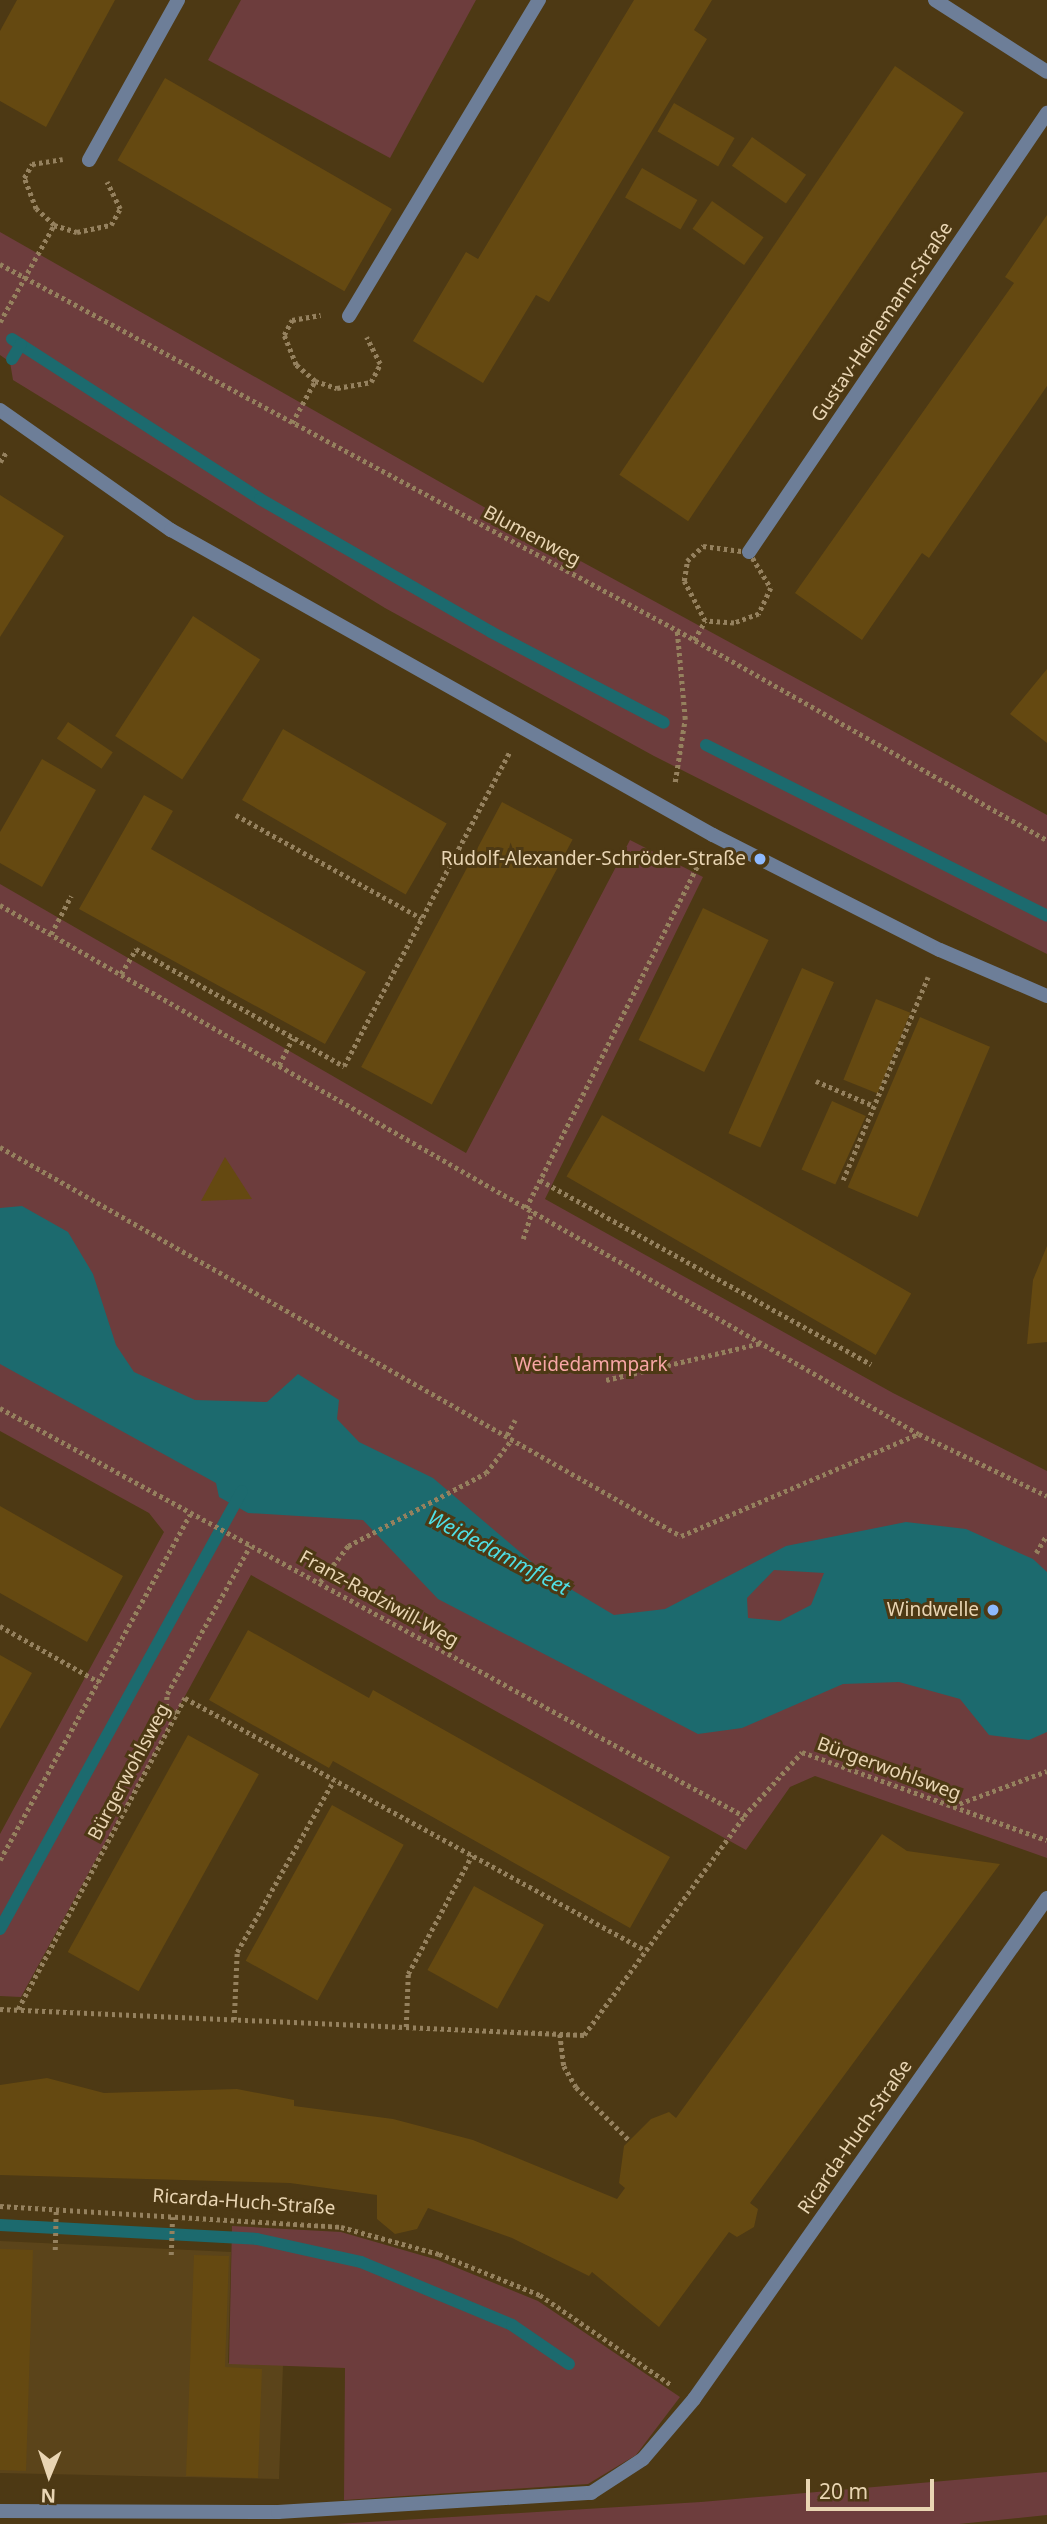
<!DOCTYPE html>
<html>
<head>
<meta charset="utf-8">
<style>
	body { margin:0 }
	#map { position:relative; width:1047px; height:2524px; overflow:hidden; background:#4d3914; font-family:"Noto Sans",sans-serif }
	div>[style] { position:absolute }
	.built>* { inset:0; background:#5b441a }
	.green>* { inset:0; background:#6d3d3d }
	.water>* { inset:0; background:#1c6a6e }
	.stream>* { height:12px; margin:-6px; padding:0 6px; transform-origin:6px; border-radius:6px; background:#1c6a6e }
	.building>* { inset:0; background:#654911; transform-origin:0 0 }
	.path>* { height:4.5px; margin-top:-2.25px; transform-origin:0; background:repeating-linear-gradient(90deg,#95815e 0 3.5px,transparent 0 7px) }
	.street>* { height:14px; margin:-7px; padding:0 7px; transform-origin:7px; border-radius:7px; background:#6d7e98 }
	.dots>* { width:19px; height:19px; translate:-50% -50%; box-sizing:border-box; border:4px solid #4d3914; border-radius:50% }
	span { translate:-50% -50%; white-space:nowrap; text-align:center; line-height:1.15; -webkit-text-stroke:6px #4d3914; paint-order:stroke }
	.street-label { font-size:19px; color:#e9d5b3 }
	.poi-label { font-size:19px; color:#e9d5b3 }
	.right { translate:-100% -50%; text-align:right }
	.park-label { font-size:19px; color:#f8a6a6 }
	.water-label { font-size:21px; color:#4fdfe5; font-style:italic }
	.north { position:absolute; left:14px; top:2440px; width:70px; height:70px; -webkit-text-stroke:5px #4d3914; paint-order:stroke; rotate:182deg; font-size:19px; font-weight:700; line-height:28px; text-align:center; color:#e9d5b3 }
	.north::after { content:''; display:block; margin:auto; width:24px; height:32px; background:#e9d5b3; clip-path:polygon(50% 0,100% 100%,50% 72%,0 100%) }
	.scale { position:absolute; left:806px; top:2479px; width:128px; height:32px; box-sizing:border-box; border:4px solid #e9d5b3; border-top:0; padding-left:9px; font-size:21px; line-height:24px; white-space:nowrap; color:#e9d5b3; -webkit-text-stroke:5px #4d3914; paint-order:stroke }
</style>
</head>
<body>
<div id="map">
	<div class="built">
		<div style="clip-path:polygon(0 2241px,231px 2252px,228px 2363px,283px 2365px,279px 2479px,0 2473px)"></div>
	</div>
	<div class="green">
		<div style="clip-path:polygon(241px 0,476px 0,390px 158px,208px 60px)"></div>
		<div style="clip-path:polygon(0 232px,542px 540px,1047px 815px,1047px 954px,654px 756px,385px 608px,13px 380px,10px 362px,0 355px)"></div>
		<div style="clip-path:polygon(630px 840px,703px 877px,545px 1199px,893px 1393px,1047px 1471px,1047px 1858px,815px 1776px,790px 1787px,746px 1850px,251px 1575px,21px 1997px,0 1996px,0 1834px,164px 1532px,149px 1513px,0 1431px,0 884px,466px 1153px)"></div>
		<div style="clip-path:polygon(232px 2226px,341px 2232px,438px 2260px,538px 2301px,680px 2397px,636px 2455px,588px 2484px,344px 2500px,345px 2368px,229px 2364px)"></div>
		<div style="clip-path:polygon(1047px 2472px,1047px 2515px,959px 2524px,336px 2524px,701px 2502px)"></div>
	</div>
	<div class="water">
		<div style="clip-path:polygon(evenodd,22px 1206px,68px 1232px,93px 1274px,116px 1345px,134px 1372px,195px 1400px,267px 1402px,298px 1374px,339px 1400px,337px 1419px,359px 1442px,433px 1478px,547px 1575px,614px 1615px,665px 1609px,786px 1546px,906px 1522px,966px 1529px,1033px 1559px,1047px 1572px,1047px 1732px,1029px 1740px,989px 1735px,960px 1699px,899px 1682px,843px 1684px,742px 1728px,698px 1734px,438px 1599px,363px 1520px,248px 1513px,219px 1497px,216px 1483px,0 1364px,0 1208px,22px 1206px,774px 1570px,824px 1573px,811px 1605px,780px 1621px,748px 1618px,747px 1598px,774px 1570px)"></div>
	</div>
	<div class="stream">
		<div style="left:12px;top:339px;width:295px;rotate:32.8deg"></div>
		<div style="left:260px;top:499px;width:267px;rotate:29.9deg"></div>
		<div style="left:491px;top:632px;width:195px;rotate:27.7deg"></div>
		<div style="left:12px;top:359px;width:17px;rotate:-59deg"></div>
		<div style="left:706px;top:745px;width:381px;rotate:26.6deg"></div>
		<div style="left:0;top:1929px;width:500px;rotate:-61.08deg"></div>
		<div style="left:0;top:2225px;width:257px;rotate:3.1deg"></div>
		<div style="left:257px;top:2239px;width:107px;rotate:12.5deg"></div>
		<div style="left:361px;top:2262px;width:164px;rotate:22.6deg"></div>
		<div style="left:512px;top:2325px;width:69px;rotate:34.4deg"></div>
	</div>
	<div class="building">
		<div style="clip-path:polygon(17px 0,115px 0,46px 127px,0 101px,0 31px)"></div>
		<div style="clip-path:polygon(634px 0,712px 0,694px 30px,707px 39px,549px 302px,536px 295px,483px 383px,413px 341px,466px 252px,478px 259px)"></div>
		<div style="left:895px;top:66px;width:83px;height:493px;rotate:34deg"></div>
		<div style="left:165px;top:78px;width:262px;height:95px;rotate:30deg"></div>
		<div style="left:674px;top:103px;width:70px;height:33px;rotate:30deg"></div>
		<div style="left:752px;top:137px;width:66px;height:35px;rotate:35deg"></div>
		<div style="left:642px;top:168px;width:64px;height:34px;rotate:30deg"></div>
		<div style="left:712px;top:201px;width:63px;height:34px;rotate:35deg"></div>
		<div style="clip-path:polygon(1047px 215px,1047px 386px,929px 558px,922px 553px,862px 640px,795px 593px,1014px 283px,1005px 277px)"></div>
		<div style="clip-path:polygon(0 495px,64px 536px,0 637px)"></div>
		<div style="left:193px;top:616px;width:80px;height:143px;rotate:33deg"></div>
		<div style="clip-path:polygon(1047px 669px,1047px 743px,1010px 714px)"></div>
		<div style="left:68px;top:722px;width:54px;height:20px;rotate:34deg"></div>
		<div style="left:283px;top:729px;width:189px;height:82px;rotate:30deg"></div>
		<div style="clip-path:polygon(42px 759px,96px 790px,42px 887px,0 863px,0 832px)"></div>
		<div style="clip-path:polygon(144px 795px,173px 811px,151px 849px,366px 972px,325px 1044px,79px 909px)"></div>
		<div style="left:502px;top:802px;width:80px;height:300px;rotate:28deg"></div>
		<div style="left:703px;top:908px;width:73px;height:147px;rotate:26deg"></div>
		<div style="left:802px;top:968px;width:35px;height:181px;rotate:24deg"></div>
		<div style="left:876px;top:999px;width:37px;height:87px;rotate:22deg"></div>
		<div style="left:920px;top:1017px;width:76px;height:185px;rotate:23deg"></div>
		<div style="left:832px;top:1101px;width:37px;height:75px;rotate:24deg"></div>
		<div style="left:602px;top:1115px;width:357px;height:71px;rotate:30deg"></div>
		<div style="clip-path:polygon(225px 1157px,252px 1199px,201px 1201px)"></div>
		<div style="clip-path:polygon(1047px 1246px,1047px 1342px,1027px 1344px,1033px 1280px)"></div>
		<div style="clip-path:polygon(0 1506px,123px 1576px,87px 1642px,0 1593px)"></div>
		<div style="clip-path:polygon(248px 1630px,369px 1698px,373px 1690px,670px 1857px,630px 1928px,333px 1761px,329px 1768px,209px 1700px)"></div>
		<div style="clip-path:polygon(0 1655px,32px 1673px,0 1729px)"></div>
		<div style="left:188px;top:1735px;width:81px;height:248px;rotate:29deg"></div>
		<div style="left:332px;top:1805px;width:82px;height:178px;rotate:29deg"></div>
		<div style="clip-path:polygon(882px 1834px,907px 1851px,1000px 1864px,750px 2203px,758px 2209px,754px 2227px,737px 2237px,729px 2232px,659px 2327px,592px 2272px,589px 2276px,512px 2238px,436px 2211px,428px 2208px,417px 2229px,395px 2234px,377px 2219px,377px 2195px,290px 2183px,0 2175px,0 2085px,47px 2078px,104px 2093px,237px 2089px,294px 2100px,294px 2106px,393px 2119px,473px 2140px,617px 2199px,625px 2188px,619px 2183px,624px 2146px,651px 2119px,669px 2112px,676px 2118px)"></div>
		<div style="left:474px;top:1886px;width:80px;height:96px;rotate:29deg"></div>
		<div style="clip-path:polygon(0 2249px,33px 2250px,26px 2471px,0 2470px)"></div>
		<div style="clip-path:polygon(194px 2255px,229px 2256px,225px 2367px,262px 2369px,258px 2478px,186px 2476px)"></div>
	</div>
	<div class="path">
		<div style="left:54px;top:225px;width:24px;rotate:-138deg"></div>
		<div style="left:36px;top:209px;width:33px;rotate:-111deg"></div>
		<div style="left:24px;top:178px;width:16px;rotate:-60deg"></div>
		<div style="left:32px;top:164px;width:31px;rotate:-9deg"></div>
		<div style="left:0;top:264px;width:770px;rotate:28.4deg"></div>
		<div style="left:677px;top:630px;width:425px;rotate:29.6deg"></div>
		<div style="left:0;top:322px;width:111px;rotate:-60.9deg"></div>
		<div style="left:54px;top:225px;width:24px;rotate:17deg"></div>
		<div style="left:77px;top:232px;width:35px;rotate:-12deg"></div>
		<div style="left:111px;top:225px;width:18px;rotate:-61deg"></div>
		<div style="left:120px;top:209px;width:30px;rotate:-116deg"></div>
		<div style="left:315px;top:381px;width:25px;rotate:-140deg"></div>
		<div style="left:296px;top:365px;width:32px;rotate:-112deg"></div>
		<div style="left:284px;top:335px;width:17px;rotate:-62deg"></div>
		<div style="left:292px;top:320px;width:29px;rotate:-10deg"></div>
		<div style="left:292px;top:423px;width:48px;rotate:-61.3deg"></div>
		<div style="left:315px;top:381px;width:23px;rotate:18deg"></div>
		<div style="left:337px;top:388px;width:35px;rotate:-10deg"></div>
		<div style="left:371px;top:382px;width:20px;rotate:-63deg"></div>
		<div style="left:380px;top:364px;width:30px;rotate:-117deg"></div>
		<div style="left:0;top:462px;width:13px;rotate:-58deg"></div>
		<div style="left:703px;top:546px;width:46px;rotate:7.4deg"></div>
		<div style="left:749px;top:552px;width:42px;rotate:58.6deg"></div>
		<div style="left:771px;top:588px;width:29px;rotate:115deg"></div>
		<div style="left:759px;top:614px;width:27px;rotate:160deg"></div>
		<div style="left:734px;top:623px;width:29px;rotate:-176deg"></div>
		<div style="left:705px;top:621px;width:45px;rotate:-117.7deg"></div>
		<div style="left:684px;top:581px;width:20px;rotate:-81deg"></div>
		<div style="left:687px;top:561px;width:22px;rotate:-43deg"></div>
		<div style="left:694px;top:640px;width:22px;rotate:-60deg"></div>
		<div style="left:675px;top:782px;width:64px;rotate:-81deg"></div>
		<div style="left:685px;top:719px;width:88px;rotate:-95.2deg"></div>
		<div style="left:236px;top:815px;width:212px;rotate:29.1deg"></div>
		<div style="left:0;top:905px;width:1060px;rotate:29.93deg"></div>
		<div style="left:919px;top:1434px;width:142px;rotate:25.8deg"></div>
		<div style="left:51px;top:934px;width:43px;rotate:-62.2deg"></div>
		<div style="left:121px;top:974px;width:29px;rotate:-59deg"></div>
		<div style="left:136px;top:949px;width:239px;rotate:29.4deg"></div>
		<div style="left:344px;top:1066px;width:354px;rotate:-62.2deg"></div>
		<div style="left:279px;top:1065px;width:30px;rotate:-63deg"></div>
		<div style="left:816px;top:1081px;width:63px;rotate:23.3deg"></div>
		<div style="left:0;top:1147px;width:784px;rotate:29.74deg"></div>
		<div style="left:681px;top:1536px;width:258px;rotate:-23.3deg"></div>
		<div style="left:540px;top:1180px;width:379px;rotate:29.1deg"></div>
		<div style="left:843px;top:1180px;width:220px;rotate:-67.3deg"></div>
		<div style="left:526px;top:1208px;width:388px;rotate:-63.4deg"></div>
		<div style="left:523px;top:1239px;width:29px;rotate:-72deg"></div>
		<div style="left:606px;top:1380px;width:159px;rotate:-13.4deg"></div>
		<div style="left:0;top:1408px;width:849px;rotate:28.74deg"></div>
		<div style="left:507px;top:1435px;width:17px;rotate:-62deg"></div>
		<div style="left:1036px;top:1553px;width:21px;rotate:-59deg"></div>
		<div style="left:320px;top:1582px;width:46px;rotate:-52.1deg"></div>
		<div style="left:348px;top:1546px;width:156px;rotate:-27.9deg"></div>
		<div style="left:486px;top:1473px;width:43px;rotate:-52.6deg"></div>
		<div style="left:0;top:1626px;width:114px;rotate:29.5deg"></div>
		<div style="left:175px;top:1715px;width:12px;rotate:-138deg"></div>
		<div style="left:166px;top:1707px;width:13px;rotate:-86deg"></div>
		<div style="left:167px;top:1694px;width:170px;rotate:-60.7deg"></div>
		<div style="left:953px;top:1806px;width:100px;rotate:-20.4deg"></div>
		<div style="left:0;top:1860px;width:394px;rotate:-61.2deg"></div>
		<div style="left:0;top:2009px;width:585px;rotate:2.55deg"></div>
		<div style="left:584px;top:2035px;width:271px;rotate:-53.8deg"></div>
		<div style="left:744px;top:1816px;width:86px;rotate:-47.8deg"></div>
		<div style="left:802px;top:1752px;width:260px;rotate:19.8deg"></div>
		<div style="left:18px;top:2009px;width:353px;rotate:-61.8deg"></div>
		<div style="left:185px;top:1698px;width:525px;rotate:28.72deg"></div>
		<div style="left:234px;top:2020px;width:68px;rotate:-87.5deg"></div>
		<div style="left:237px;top:1952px;width:197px;rotate:-60.6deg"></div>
		<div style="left:406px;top:2027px;width:53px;rotate:-87.8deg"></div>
		<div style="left:408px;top:1974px;width:135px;rotate:-61.7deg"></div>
		<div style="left:560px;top:2034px;width:32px;rotate:83deg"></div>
		<div style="left:564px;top:2066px;width:24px;rotate:60deg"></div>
		<div style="left:576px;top:2087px;width:75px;rotate:45deg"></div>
		<div style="left:0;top:2206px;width:342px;rotate:3.5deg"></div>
		<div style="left:341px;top:2227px;width:102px;rotate:15.4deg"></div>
		<div style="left:439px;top:2254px;width:109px;rotate:22.1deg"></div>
		<div style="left:540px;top:2295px;width:158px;rotate:34.4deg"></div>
		<div style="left:55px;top:2250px;width:40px;rotate:-88.6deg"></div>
		<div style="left:171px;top:2255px;width:38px;rotate:-88deg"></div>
	</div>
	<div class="street">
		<div style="left:935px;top:0;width:133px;rotate:32.7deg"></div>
		<div style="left:89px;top:160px;width:183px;rotate:-60.9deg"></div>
		<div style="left:349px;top:316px;width:369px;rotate:-59deg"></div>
		<div style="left:0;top:410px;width:209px;rotate:35.1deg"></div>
		<div style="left:171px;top:530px;width:622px;rotate:29.37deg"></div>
		<div style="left:713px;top:835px;width:254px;rotate:26.9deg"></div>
		<div style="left:940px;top:950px;width:116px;rotate:23.3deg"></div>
		<div style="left:749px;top:552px;width:531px;rotate:-55.83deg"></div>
		<div style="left:0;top:2511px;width:278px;rotate:0.2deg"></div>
		<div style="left:278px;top:2512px;width:314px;rotate:-3.5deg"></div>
		<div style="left:591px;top:2493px;width:62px;rotate:-33.2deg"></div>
		<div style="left:643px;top:2459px;width:79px;rotate:-49.6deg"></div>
		<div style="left:694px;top:2399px;width:613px;rotate:-54.83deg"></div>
	</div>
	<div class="dots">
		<div style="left:760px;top:859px;background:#8eb9fd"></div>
		<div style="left:993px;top:1610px;background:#8eb9fd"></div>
	</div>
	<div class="street-label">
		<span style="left:882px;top:322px;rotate:-56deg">Gustav-Heinemann-Straße</span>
		<span style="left:532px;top:536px;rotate:28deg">Blumenweg</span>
		<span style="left:379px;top:1599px;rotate:29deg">Franz-Radziwill-Weg</span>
		<span style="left:889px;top:1769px;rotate:20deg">Bürgerwohlsweg</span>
		<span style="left:129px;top:1772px;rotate:-62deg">Bürgerwohlsweg</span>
		<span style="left:855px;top:2137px;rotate:-55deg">Ricarda-Huch-Straße</span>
		<span style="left:244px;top:2202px;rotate:4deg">Ricarda-Huch-Straße</span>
	</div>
	<div class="poi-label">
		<span class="right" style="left:746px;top:859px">Rudolf-Alexander-Schröder-Straße</span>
		<span class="right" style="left:979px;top:1610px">Windwelle</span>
	</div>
	<div class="park-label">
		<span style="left:591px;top:1365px">Weidedammpark</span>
	</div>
	<div class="water-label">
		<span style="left:499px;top:1552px;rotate:28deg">Weidedammfleet</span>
	</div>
	<div class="north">N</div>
	<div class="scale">20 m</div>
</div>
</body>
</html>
